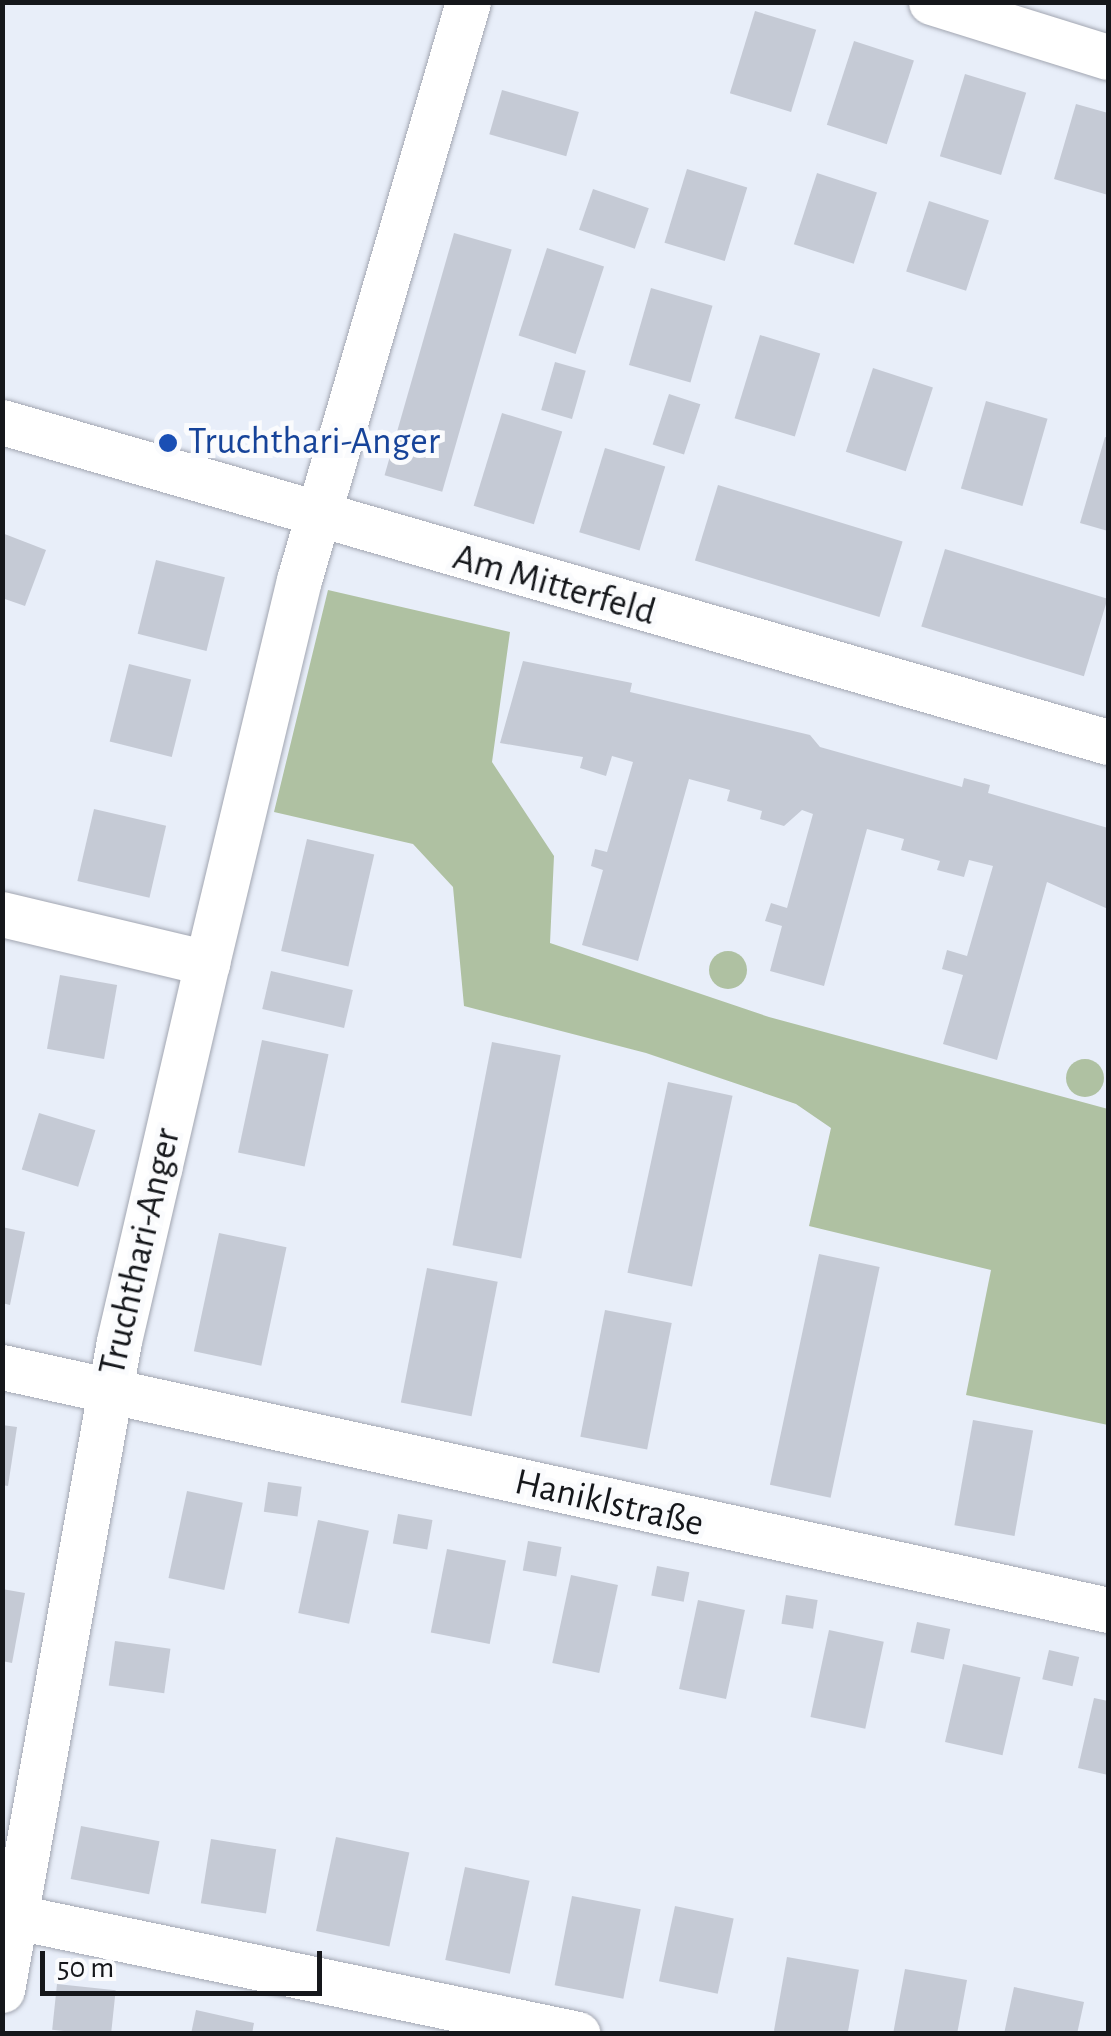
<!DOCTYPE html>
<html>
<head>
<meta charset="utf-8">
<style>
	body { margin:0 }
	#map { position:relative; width:1111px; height:2036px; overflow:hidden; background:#e8eef9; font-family:"Alegreya Sans",sans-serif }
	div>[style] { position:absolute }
	.green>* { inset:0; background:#afc1a2 }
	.round { border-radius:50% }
	.building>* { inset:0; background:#c5cad5; transform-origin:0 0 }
	.roads { filter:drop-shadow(0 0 2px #a2a6b1) drop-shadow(0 0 2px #a2a6b1) }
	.minor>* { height:45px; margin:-22.5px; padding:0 22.5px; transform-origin:22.5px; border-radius:22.5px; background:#fff }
	.dots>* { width:28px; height:28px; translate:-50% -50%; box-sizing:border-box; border:5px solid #fafbfd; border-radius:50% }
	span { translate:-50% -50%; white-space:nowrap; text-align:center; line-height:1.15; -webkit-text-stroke:10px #fafbfd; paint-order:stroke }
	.transit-label { font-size:38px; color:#164399 }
	.left { translate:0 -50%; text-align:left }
	.street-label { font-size:38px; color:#15171b }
	.frame { position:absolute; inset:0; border:5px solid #15171b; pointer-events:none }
	.scale { position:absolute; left:40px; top:1951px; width:282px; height:45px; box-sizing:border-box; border:5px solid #15171b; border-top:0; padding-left:12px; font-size:30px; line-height:35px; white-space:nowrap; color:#15171b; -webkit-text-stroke:8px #fafbfd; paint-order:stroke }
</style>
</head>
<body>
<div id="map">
	<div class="green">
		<div style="clip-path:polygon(328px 590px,510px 632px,492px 762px,554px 856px,550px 943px,769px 1017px,1108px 1109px,1108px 1425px,966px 1395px,991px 1270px,809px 1226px,831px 1128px,796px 1104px,646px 1053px,464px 1006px,453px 887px,413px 844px,274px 812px)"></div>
		<div class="round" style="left:709px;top:951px;width:38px;height:38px"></div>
		<div class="round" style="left:1066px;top:1059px;width:38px;height:38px"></div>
	</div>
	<div class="building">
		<div style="left:755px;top:11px;width:64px;height:86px;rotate:17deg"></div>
		<div style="left:854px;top:41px;width:63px;height:88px;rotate:18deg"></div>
		<div style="left:965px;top:74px;width:64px;height:86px;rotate:17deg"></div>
		<div style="left:502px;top:90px;width:80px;height:46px;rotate:16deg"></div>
		<div style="clip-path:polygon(1076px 104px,1108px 113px,1108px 195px,1054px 179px)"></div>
		<div style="left:687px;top:169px;width:63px;height:77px;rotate:17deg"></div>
		<div style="left:817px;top:173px;width:63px;height:75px;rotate:18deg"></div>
		<div style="left:593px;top:189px;width:59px;height:43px;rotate:19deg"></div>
		<div style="left:929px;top:201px;width:63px;height:74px;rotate:18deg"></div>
		<div style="left:454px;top:233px;width:60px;height:252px;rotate:16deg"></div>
		<div style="left:547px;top:248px;width:60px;height:92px;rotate:18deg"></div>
		<div style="left:651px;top:288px;width:64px;height:80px;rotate:16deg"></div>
		<div style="left:760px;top:335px;width:63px;height:87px;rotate:17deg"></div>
		<div style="left:555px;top:362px;width:32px;height:50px;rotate:16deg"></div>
		<div style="left:873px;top:368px;width:63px;height:88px;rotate:18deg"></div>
		<div style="left:669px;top:394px;width:33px;height:53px;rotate:18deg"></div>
		<div style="left:986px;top:401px;width:64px;height:91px;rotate:16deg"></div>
		<div style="left:502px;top:413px;width:63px;height:97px;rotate:17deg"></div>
		<div style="clip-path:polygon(1105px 437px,1108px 438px,1108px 531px,1080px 523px)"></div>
		<div style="left:605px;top:448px;width:63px;height:88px;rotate:17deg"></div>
		<div style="left:718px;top:485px;width:193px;height:79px;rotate:17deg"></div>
		<div style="clip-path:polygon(2px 533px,46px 550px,25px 606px,2px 598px)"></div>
		<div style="left:945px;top:549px;width:170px;height:81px;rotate:17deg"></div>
		<div style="left:156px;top:560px;width:71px;height:76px;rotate:14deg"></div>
		<div style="clip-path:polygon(523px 661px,632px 683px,630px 692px,810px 735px,820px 747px,962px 787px,964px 778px,990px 785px,988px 793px,1108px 828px,1108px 909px,1047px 882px,997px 1060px,943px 1044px,963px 975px,942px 969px,947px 950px,967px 956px,993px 866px,969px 860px,964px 877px,937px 870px,940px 861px,901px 850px,904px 839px,867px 829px,824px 986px,770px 971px,782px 926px,765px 921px,771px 903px,787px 908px,813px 814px,802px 810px,784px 826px,760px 819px,762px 811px,727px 801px,730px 790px,689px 779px,638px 961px,582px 945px,603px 870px,591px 866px,595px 849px,607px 852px,633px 762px,612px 756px,606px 776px,580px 768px,583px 757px,500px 743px)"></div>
		<div style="left:129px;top:664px;width:64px;height:80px;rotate:14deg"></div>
		<div style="left:94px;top:809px;width:74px;height:74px;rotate:13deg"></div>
		<div style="left:307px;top:839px;width:69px;height:115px;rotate:13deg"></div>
		<div style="left:271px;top:971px;width:84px;height:39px;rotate:13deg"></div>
		<div style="left:60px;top:975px;width:58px;height:75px;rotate:10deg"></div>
		<div style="left:262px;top:1040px;width:68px;height:115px;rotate:12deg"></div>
		<div style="left:492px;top:1042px;width:70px;height:207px;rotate:11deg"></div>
		<div style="left:668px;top:1082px;width:66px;height:195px;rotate:12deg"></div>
		<div style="left:39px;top:1113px;width:59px;height:59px;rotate:17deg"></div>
		<div style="clip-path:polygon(2px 1227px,25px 1232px,10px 1305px,2px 1303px)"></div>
		<div style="left:219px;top:1233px;width:69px;height:121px;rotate:12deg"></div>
		<div style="left:819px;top:1254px;width:62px;height:236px;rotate:12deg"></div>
		<div style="left:427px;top:1268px;width:72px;height:137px;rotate:11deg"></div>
		<div style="left:605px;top:1310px;width:68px;height:129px;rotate:11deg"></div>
		<div style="left:973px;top:1420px;width:61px;height:107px;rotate:10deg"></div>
		<div style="clip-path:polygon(2px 1425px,17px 1427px,8px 1486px,2px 1485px)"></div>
		<div style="left:268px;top:1482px;width:34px;height:30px;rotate:8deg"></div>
		<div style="left:187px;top:1491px;width:57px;height:89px;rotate:12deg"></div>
		<div style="left:398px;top:1514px;width:35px;height:30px;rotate:10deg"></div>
		<div style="left:318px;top:1520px;width:52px;height:95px;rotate:12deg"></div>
		<div style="left:528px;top:1541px;width:34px;height:30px;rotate:10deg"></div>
		<div style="left:447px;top:1549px;width:60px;height:85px;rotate:11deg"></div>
		<div style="left:657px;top:1566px;width:33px;height:30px;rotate:11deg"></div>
		<div style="left:571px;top:1575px;width:48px;height:90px;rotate:12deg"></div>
		<div style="clip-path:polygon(2px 1589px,25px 1593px,12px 1663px,2px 1661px)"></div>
		<div style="left:786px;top:1595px;width:32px;height:29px;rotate:9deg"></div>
		<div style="left:698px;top:1600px;width:48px;height:91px;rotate:12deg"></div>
		<div style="left:917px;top:1622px;width:34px;height:31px;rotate:12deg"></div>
		<div style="left:829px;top:1630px;width:56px;height:89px;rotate:12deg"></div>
		<div style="left:115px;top:1641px;width:56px;height:45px;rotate:8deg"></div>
		<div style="left:1049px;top:1650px;width:31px;height:30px;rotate:13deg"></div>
		<div style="left:963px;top:1664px;width:59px;height:80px;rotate:13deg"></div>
		<div style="clip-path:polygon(1094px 1698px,1108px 1701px,1108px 1775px,1078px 1768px)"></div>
		<div style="left:81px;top:1826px;width:80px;height:54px;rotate:11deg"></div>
		<div style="left:336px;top:1837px;width:75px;height:96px;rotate:12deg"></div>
		<div style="left:211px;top:1839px;width:66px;height:65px;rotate:9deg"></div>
		<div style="left:465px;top:1867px;width:66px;height:95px;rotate:12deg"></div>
		<div style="left:572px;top:1896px;width:70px;height:91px;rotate:11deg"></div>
		<div style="left:675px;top:1906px;width:60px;height:77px;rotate:12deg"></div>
		<div style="left:787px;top:1957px;width:73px;height:75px;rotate:10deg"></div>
		<div style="clip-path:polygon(905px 1969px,967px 1980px,957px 2034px,893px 2034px)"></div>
		<div style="left:57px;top:1984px;width:59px;height:46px;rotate:6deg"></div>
		<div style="clip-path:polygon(1014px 1987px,1084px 2002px,1077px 2034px,1004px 2034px)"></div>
		<div style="clip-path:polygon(196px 2010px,254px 2023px,252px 2034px,191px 2034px)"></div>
	</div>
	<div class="roads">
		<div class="minor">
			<div style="left:931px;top:2px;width:185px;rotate:17.3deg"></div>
			<div style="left:2px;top:422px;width:1151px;rotate:16.14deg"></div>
			<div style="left:2px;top:914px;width:211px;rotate:13.4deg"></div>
			<div style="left:2px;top:1367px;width:1132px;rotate:12.39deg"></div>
			<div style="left:2px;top:1914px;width:588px;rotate:11.77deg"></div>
			<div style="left:2px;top:1990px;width:659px;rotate:-79.78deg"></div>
			<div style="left:119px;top:1341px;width:388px;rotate:-76.9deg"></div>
			<div style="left:207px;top:963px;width:394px;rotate:-76.5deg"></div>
			<div style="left:299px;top:580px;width:602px;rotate:-73.7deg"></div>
		</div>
	</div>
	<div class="dots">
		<div style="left:168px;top:443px;background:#1a4fb4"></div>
	</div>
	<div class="transit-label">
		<span class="left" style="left:188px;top:443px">Truchthari-Anger</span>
	</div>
	<div class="street-label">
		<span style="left:554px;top:586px;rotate:16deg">Am Mitterfeld</span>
		<span style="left:141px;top:1252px;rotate:-77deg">Truchthari-Anger</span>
		<span style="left:609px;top:1504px;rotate:13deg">Haniklstraße</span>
	</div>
	<div class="frame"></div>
	<div class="scale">50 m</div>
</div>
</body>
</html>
